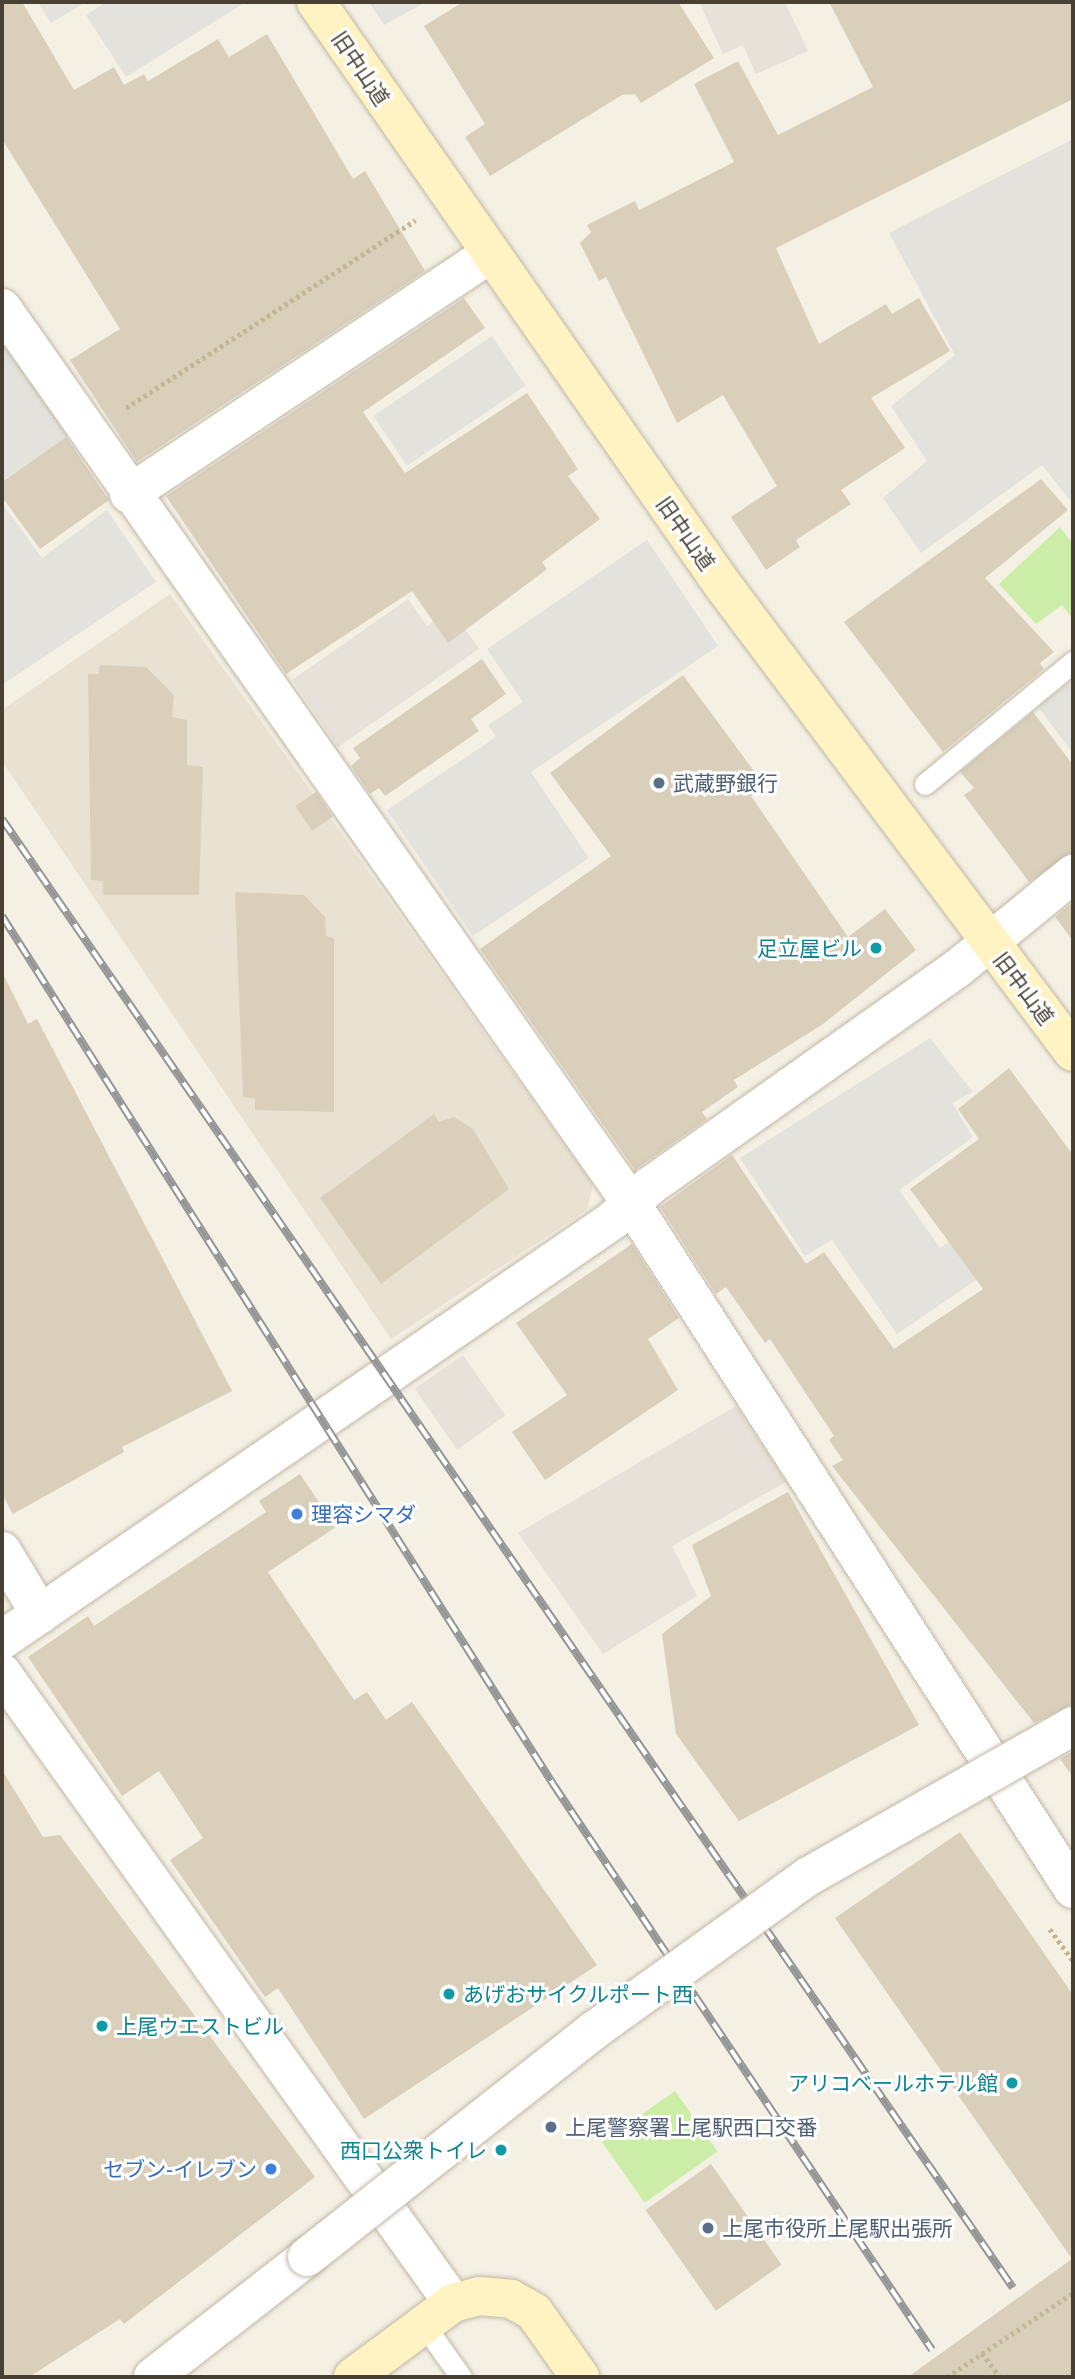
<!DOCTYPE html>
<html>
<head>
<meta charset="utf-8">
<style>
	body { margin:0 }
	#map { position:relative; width:1075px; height:2379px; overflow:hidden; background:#f4f0e4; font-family:"Noto Sans","Noto Sans JP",sans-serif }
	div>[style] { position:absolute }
	.residential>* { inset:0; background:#e9e2d2 }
	.industrial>* { inset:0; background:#e6e1d9; transform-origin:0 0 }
	.green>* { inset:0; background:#cceda8; transform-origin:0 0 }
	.parking>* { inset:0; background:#e4e2dd; transform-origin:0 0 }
	.building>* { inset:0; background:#dacfbb; transform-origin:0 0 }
	.path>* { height:4.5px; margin-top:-2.25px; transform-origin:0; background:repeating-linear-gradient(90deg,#c4b595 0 3.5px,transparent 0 7px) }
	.roads { filter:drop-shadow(0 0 2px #c1b8a6) drop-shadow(0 0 2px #c1b8a6) }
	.lane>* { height:21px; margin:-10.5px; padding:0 10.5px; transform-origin:10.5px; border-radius:10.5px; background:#fff }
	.street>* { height:38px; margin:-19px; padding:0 19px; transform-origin:19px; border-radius:19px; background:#fff }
	.secondary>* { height:38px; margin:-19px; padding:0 19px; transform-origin:19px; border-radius:19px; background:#fff2c3 }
	.rail>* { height:8px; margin-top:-4px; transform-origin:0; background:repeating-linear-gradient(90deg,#fff 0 16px,#959595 0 32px); box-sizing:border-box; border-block:2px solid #959595 }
	.path-bridge>* { height:4.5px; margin-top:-2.25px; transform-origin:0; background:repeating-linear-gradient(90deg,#c4b595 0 3.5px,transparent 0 7px) }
	.bridges { filter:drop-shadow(0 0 2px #c1b8a6) drop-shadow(0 0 2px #c1b8a6) }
	.street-bridge>* { height:38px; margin:-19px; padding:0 19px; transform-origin:19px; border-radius:19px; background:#fff }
	.dots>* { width:19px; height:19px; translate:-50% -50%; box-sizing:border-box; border:4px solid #fff; border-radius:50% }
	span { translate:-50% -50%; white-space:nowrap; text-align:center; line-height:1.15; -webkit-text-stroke:6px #fff; paint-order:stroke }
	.street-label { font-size:21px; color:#474033 }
	.service-label { font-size:21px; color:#4e5e75 }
	.left { translate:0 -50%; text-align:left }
	.culture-label { font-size:21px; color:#0d838f }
	.right { translate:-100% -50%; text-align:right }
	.shop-label { font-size:21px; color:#366cbe }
	.frame { position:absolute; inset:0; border:4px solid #474033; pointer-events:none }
</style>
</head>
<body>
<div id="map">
	<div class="residential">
		<div style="clip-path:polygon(170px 594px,593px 1185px,587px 1210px,391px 1339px,2px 761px,2px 710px)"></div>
	</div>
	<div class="industrial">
		<div style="clip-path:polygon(785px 2px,808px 51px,756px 74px,743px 45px,723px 54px,700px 4px)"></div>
		<div style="clip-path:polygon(408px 599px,427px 626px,451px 609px,479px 649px,338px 747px,292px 680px)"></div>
		<div style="left:463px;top:1355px;width:74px;height:59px;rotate:55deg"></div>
		<div style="clip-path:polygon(736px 1406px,786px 1482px,672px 1546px,697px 1596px,603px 1654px,518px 1533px)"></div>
	</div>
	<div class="green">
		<div style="clip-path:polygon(1060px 527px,1073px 544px,1073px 619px,1062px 605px,1036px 624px,999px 584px)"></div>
		<div style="left:675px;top:2091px;width:74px;height:89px;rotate:55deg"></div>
	</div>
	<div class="parking">
		<div style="clip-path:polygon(38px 2px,86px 2px,51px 23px)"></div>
		<div style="clip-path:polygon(107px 2px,246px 2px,126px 77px,86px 15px)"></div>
		<div style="clip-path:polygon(369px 2px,426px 2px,384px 25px)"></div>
		<div style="clip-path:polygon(1073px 139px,1073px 504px,1042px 465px,921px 553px,883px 498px,927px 461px,891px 406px,955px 355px,889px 233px)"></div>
		<div style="left:492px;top:336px;width:60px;height:143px;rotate:56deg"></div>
		<div style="clip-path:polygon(2px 339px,68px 436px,2px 481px)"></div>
		<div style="clip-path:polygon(2px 503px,42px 558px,107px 510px,156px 582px,2px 685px)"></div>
		<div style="clip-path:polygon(647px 540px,718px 646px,531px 772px,589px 858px,473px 936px,387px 810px,496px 737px,488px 725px,523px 702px,487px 649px)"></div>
		<div style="clip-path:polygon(1073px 680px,1073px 753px,1038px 707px)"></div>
		<div style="clip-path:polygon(930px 1038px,973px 1092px,952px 1103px,973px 1137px,899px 1190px,940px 1248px,1073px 1158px,1073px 1214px,897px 1334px,832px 1240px,805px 1256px,740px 1158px)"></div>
	</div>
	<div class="building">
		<div style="clip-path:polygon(2px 2px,22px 2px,74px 90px,114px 67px,124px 85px,144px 74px,148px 81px,218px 39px,229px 57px,267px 34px,353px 179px,365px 171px,425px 271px,137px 462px,70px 360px,120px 329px,2px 139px)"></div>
		<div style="clip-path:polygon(463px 2px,678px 2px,714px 58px,641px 103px,635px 94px,622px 95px,490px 176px,465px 137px,485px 124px,424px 26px)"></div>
		<div style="clip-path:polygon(829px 2px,1073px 2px,1073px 99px,776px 248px,819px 344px,886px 304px,892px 314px,919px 298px,950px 351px,871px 398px,905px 448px,841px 490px,851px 504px,796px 540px,800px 547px,766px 570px,731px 517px,777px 486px,723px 395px,677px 423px,606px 277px,599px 281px,580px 243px,591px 232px,587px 225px,635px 201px,639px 210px,734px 162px,694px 84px,738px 61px,778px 135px,873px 87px)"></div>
		<div style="clip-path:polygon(464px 298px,485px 328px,363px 412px,405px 473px,527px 393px,578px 469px,568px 476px,600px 519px,542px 562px,547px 569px,448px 643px,412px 591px,286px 674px,166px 496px)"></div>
		<div style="clip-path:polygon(66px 437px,109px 500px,40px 549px,2px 497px,2px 482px)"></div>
		<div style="clip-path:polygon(1041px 479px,1068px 510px,985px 578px,1054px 652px,1040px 663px,1044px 669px,943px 752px,844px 622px)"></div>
		<div style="clip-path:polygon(482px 659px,506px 694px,471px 719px,479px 731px,385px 796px,379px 788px,370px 794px,351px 766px,360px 758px,353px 748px)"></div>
		<div style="clip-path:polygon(99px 665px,146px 667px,174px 695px,172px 717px,187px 720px,187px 765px,203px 767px,199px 895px,103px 895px,103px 881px,91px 880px,88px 674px,99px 674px)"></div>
		<div style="clip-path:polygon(683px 675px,765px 786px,751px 796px,848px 937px,885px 909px,916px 950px,823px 1024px,734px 1080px,738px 1087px,702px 1112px,707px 1119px,635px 1170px,480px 949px,611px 856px,550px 773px)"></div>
		<div style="clip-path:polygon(1033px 712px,1073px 765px,1073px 853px,1029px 882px,964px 795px,974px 788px,960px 772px)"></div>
		<div style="left:316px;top:792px;width:30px;height:25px;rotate:56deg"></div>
		<div style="clip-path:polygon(235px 892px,304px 895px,325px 917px,326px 936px,334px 938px,334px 1112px,255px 1110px,255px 1099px,243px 1097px)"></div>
		<div style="clip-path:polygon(1073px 902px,1073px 941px,1055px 917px)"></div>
		<div style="clip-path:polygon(2px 972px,28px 1024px,37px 1019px,232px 1391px,122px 1447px,124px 1452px,13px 1514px,2px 1494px)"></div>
		<div style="clip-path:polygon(1009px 1068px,1073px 1155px,1073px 1704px,1034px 1723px,832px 1466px,843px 1460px,829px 1440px,834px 1436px,770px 1339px,765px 1343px,726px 1287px,716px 1294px,660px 1207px,732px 1155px,806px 1264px,824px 1252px,894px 1349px,983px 1289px,910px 1189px,979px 1139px,958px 1109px)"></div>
		<div style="clip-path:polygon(434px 1114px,439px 1122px,454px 1117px,473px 1129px,509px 1189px,381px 1284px,320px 1198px)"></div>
		<div style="clip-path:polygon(632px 1244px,679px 1318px,648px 1339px,678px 1390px,545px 1480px,512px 1432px,567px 1395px,516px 1323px)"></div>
		<div style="clip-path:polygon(300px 1474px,336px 1527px,268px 1572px,354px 1700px,367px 1692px,386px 1720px,412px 1702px,597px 1965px,364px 2119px,278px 1988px,265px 1997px,170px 1860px,203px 1838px,159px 1771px,122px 1796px,28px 1657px,88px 1616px,94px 1626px,266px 1512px,259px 1501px)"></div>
		<div style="clip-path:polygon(788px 1492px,919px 1725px,739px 1821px,676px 1734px,662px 1634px,711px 1596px,692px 1545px)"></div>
		<div style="clip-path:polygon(1073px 1751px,1073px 1777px,1060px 1759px)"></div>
		<div style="clip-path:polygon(2px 1770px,43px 1837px,60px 1835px,315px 2177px,124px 2324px,120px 2319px,29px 2377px,2px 2377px)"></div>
		<div style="clip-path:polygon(960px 1832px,1073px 1995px,1073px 2377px,908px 2377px,1072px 2259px,835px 1918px)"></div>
		<div style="left:711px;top:2164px;width:123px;height:80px;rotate:55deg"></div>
	</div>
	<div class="path">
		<div style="left:126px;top:408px;width:345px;rotate:-33deg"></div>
		<div style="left:1050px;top:1929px;width:39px;rotate:54deg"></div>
		<div style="left:982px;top:2353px;width:30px;rotate:53deg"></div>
	</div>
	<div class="roads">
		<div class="lane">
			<div style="left:925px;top:784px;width:192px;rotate:-39.5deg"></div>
			<div style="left:424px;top:2325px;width:64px;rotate:54.6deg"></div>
		</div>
		<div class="street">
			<div style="left:2px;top:308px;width:1094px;rotate:54.9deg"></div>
			<div style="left:631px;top:1203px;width:816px;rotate:57.21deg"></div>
			<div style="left:129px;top:494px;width:432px;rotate:-33.6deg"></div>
			<div style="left:2px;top:1551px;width:74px;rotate:58.9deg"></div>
			<div style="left:2px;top:1640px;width:741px;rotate:-34.5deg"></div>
			<div style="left:613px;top:1220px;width:50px;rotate:-42.6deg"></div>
			<div style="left:650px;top:1186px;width:377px;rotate:-35.3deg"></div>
			<div style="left:958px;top:968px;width:149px;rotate:-39.3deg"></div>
			<div style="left:2px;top:1673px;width:775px;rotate:54.4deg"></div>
			<div style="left:153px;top:2377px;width:195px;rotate:-37.9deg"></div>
		</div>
		<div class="secondary">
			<div style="left:316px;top:2px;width:710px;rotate:55.1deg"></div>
			<div style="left:722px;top:584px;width:585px;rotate:53.13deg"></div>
			<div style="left:353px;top:2377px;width:124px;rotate:-36.5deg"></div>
			<div style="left:453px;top:2303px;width:27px;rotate:-15deg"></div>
			<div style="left:479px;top:2296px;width:32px;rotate:5deg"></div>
			<div style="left:511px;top:2299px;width:26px;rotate:29deg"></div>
			<div style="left:534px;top:2312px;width:80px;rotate:54.7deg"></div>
		</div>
	</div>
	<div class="rail">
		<div style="left:2px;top:819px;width:1783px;rotate:55.46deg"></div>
		<div style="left:2px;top:916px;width:1028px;rotate:57.59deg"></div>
		<div style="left:553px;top:1784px;width:681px;rotate:56.19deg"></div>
	</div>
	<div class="path-bridge">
		<div style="left:947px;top:2377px;width:151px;rotate:-33.7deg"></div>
	</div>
	<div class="bridges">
		<div class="street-bridge">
			<div style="left:307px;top:2257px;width:365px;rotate:-38.3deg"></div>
			<div style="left:593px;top:2031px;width:266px;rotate:-35.7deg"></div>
			<div style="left:809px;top:1876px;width:304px;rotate:-29.6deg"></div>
		</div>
	</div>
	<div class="dots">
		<div style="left:659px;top:783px;background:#5c6f8a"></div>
		<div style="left:876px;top:948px;background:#0f9aa8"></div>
		<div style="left:297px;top:1514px;background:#3f7fe0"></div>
		<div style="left:449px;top:1994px;background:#0f9aa8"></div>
		<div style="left:102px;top:2026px;background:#0f9aa8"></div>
		<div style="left:1012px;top:2083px;background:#0f9aa8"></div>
		<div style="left:551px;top:2127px;background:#5c6f8a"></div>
		<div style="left:501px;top:2150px;background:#0f9aa8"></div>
		<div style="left:271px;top:2169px;background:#3f7fe0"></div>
		<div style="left:708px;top:2228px;background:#5c6f8a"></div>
	</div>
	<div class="street-label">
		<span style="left:361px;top:68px;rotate:56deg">旧中山道</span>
		<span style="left:686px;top:533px;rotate:55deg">旧中山道</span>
		<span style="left:1024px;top:988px;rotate:53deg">旧中山道</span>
	</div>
	<div class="service-label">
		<span class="left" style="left:673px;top:783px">武蔵野銀行</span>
		<span class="left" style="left:565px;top:2127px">上尾警察署上尾駅西口交番</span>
		<span class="left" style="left:722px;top:2228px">上尾市役所上尾駅出張所</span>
	</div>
	<div class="culture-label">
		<span class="right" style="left:862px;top:948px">足立屋ビル</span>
		<span class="left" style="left:463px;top:1994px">あげおサイクルポート西</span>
		<span class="left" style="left:116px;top:2026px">上尾ウエストビル</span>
		<span class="right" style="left:998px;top:2083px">アリコベールホテル館</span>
		<span class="right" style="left:487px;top:2150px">西口公衆トイレ</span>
	</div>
	<div class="shop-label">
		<span class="left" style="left:311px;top:1514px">理容シマダ</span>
		<span class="right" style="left:257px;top:2169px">セブン-イレブン</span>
	</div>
	<div class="frame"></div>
</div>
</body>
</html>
